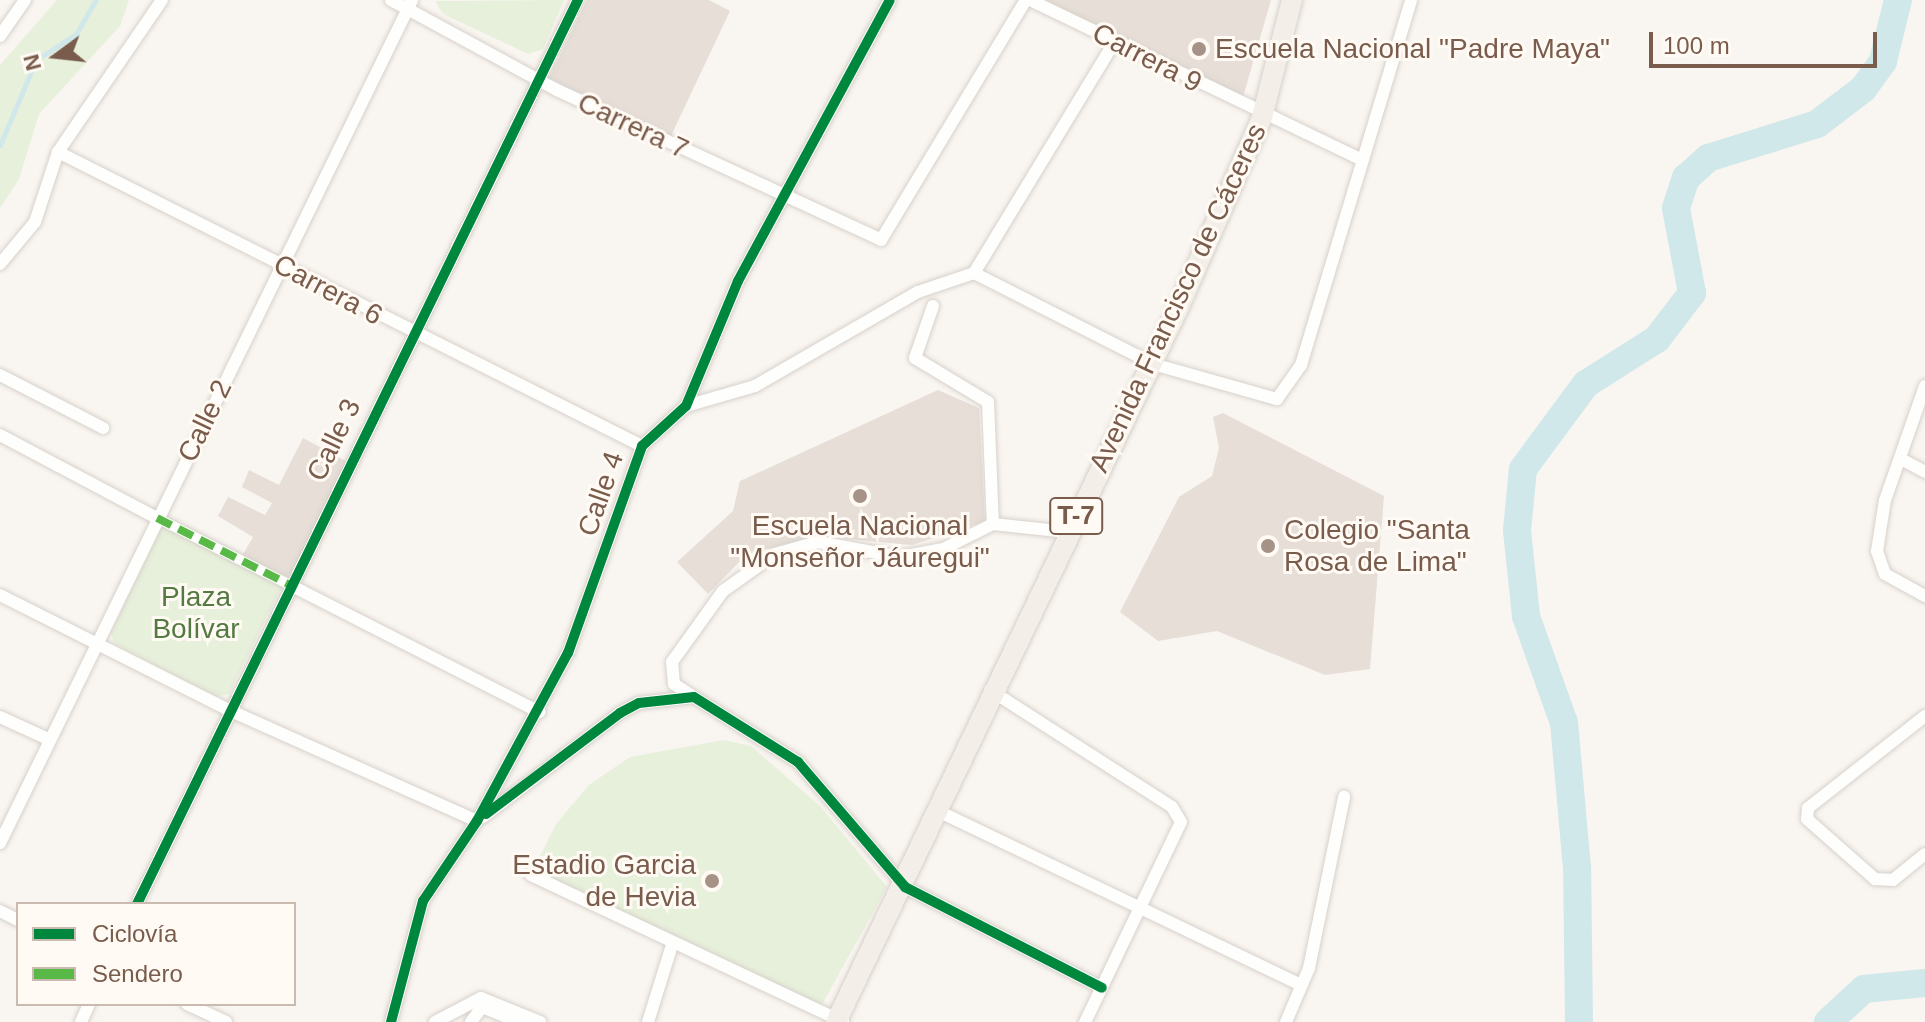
<!DOCTYPE html>
<html>
<head>
<meta charset="utf-8">
<style>
	body { margin:0 }
	#map { position:relative; width:1925px; height:1022px; overflow:hidden; background:#f9f5f0; font-family:Arial,sans-serif }
	div>[style] { position:absolute }
	.green>* { inset:0; background:#e7f0db }
	.stream>* { height:5px; margin:-2.5px; padding:0 2.5px; transform-origin:2.5px; border-radius:2.5px; background:#d0e8ea }
	.river>* { height:28px; margin:-14px; padding:0 14px; transform-origin:14px; border-radius:14px; background:#d0e8ea }
	.building>* { inset:0; background:#e6ded7 }
	.roads { filter:drop-shadow(0 0 2px #d7d1cb) drop-shadow(0 0 2px #d7d1cb) }
	.pedestrian>* { height:10px; margin:-5px; padding:0 5px; transform-origin:5px; border-radius:5px; background:#fefefd }
	.minor>* { height:12px; margin:-6px; padding:0 6px; transform-origin:6px; border-radius:6px; background:#fefefd }
	.primary>* { height:20px; margin:-10px; padding:0 10px; transform-origin:10px; border-radius:10px; background:#f3eee8 }
	.quiet>* { height:8px; margin-top:-4px; transform-origin:0; background:repeating-linear-gradient(90deg,#58b947 0 16px,transparent 0 24px) }
	.cycleway>* { height:10px; margin:-5px; padding:0 5px; transform-origin:5px; border-radius:5px; background:#00873e }
	.dots>* { width:22px; height:22px; translate:-50% -50%; box-sizing:border-box; border:4px solid #fffaf3; border-radius:50% }
	span { translate:-50% -50%; white-space:nowrap; text-align:center; line-height:1.15; -webkit-text-stroke:6px #fffaf3; paint-order:stroke }
	.shield-label span { padding:2px 6px; background:#fffaf3; border:2px solid; border-radius:6px; -webkit-text-stroke-width:0 }
	.shield-label { font-size:26px; color:#7a5c4d; font-weight:700 }
	.poi-label { font-size:28px; color:#7a5c4d }
	.left { translate:0 -50%; text-align:left }
	.right { translate:-100% -50%; text-align:right }
	.street-label { font-size:28px; color:#7a5c4d }
	.park-label { font-size:28px; color:#537a41 }
	.legend { position:absolute; left:16px; top:902px; width:280px; height:104px; box-sizing:border-box; background:#fffaf3; border:2px solid #cabbb1; margin:0; padding:10px 14px; list-style:none; font-size:24px; color:#7a5c4d }
	.legend li { display:flex; align-items:center; gap:16px; height:40px }
	.legend b { width:40px; border:2px solid #cabbb1 }
	.north { position:absolute; left:16px; top:16px; width:80px; height:80px; -webkit-text-stroke:6px #fffaf3; paint-order:stroke; rotate:255deg; font-size:22px; font-weight:700; line-height:32px; text-align:center; color:#7a5c4d }
	.north::after { content:''; display:block; margin:auto; width:28px; height:36px; background:#7a5c4d; clip-path:polygon(50% 0,100% 100%,50% 72%,0 100%) }
	.scale { position:absolute; left:1649px; top:32px; width:228px; height:36px; box-sizing:border-box; border:4px solid #7a5c4d; border-top:0; padding-left:10px; font-size:24px; line-height:28px; white-space:nowrap; color:#7a5c4d; -webkit-text-stroke:6px #fffaf3; paint-order:stroke }
</style>
</head>
<body>
<div id="map">
	<div class="green">
		<div style="clip-path:polygon(57px 0,129px 0,120px 26px,39px 114px,19px 179px,0 208px,0 65px)"></div>
		<div style="clip-path:polygon(564px 0,543px 49px,528px 54px,443px 14px,435px 1px)"></div>
		<div style="clip-path:polygon(163px 521px,283px 585px,229px 694px,213px 697px,114px 643px,111px 633px)"></div>
		<div style="clip-path:polygon(724px 740px,751px 746px,820px 806px,887px 887px,819px 1010px,531px 875px,556px 824px,589px 785px,630px 757px)"></div>
	</div>
	<div class="stream">
		<div style="left:0;top:145px;width:92px;rotate:-67deg"></div>
		<div style="left:36px;top:60px;width:48px;rotate:-33deg"></div>
		<div style="left:76px;top:34px;width:39px;rotate:-60deg"></div>
	</div>
	<div class="river">
		<div style="left:1579px;top:1022px;width:154px;rotate:-90.7deg"></div>
		<div style="left:1577px;top:868px;width:146px;rotate:-95.1deg"></div>
		<div style="left:1564px;top:723px;width:114px;rotate:-109.6deg"></div>
		<div style="left:1526px;top:616px;width:86px;rotate:-96deg"></div>
		<div style="left:1517px;top:530px;width:61px;rotate:-84.4deg"></div>
		<div style="left:1523px;top:469px;width:106px;rotate:-53.5deg"></div>
		<div style="left:1586px;top:384px;width:84px;rotate:-32.4deg"></div>
		<div style="left:1657px;top:339px;width:58px;rotate:-52.7deg"></div>
		<div style="left:1692px;top:293px;width:86px;rotate:-100.7deg"></div>
		<div style="left:1676px;top:208px;width:32px;rotate:-72deg"></div>
		<div style="left:1686px;top:178px;width:30px;rotate:-42deg"></div>
		<div style="left:1708px;top:158px;width:114px;rotate:-17.3deg"></div>
		<div style="left:1817px;top:124px;width:58px;rotate:-37.3deg"></div>
		<div style="left:1863px;top:89px;width:34px;rotate:-54deg"></div>
		<div style="left:1883px;top:61px;width:63px;rotate:-76.2deg"></div>
		<div style="left:1828px;top:1022px;width:49px;rotate:-42.5deg"></div>
		<div style="left:1864px;top:989px;width:61px;rotate:-5.6deg"></div>
	</div>
	<div class="building">
		<div style="clip-path:polygon(587px 0,709px 0,730px 11px,670px 138px,549px 78px)"></div>
		<div style="clip-path:polygon(1040px 0,1271px 0,1243px 97px)"></div>
		<div style="clip-path:polygon(938px 390px,979px 408px,985px 521px,912px 545px,815px 536px,777px 546px,747px 554px,708px 594px,677px 562px,733px 511px,740px 481px)"></div>
		<div style="clip-path:polygon(1223px 413px,1384px 496px,1370px 669px,1325px 675px,1217px 631px,1158px 641px,1120px 612px,1179px 497px,1212px 476px,1219px 448px,1213px 417px)"></div>
		<div style="clip-path:polygon(303px 438px,349px 463px,290px 585px,239px 561px,253px 537px,218px 516px,228px 497px,265px 515px,272px 503px,242px 487px,249px 470px,279px 485px)"></div>
	</div>
	<div class="roads">
		<div class="pedestrian">
			<div style="left:157px;top:518px;width:149px;rotate:26.7deg"></div>
		</div>
		<div class="minor">
			<div style="left:391px;top:0;width:189px;rotate:28.5deg"></div>
			<div style="left:557px;top:90px;width:357px;rotate:24.8deg"></div>
			<div style="left:881px;top:240px;width:280px;rotate:-58.9deg"></div>
			<div style="left:1030px;top:0;width:366px;rotate:25.7deg"></div>
			<div style="left:0;top:36px;width:44px;rotate:-55.2deg"></div>
			<div style="left:58px;top:152px;width:654px;rotate:26.72deg"></div>
			<div style="left:0;top:264px;width:55px;rotate:-50.2deg"></div>
			<div style="left:35px;top:222px;width:74px;rotate:-71.8deg"></div>
			<div style="left:58px;top:152px;width:184px;rotate:-55.6deg"></div>
			<div style="left:974px;top:273px;width:201px;rotate:26.9deg"></div>
			<div style="left:1153px;top:364px;width:129px;rotate:15.8deg"></div>
			<div style="left:1277px;top:399px;width:42px;rotate:-54.8deg"></div>
			<div style="left:1301px;top:365px;width:381px;rotate:-73.2deg"></div>
			<div style="left:933px;top:306px;width:55px;rotate:109.1deg"></div>
			<div style="left:915px;top:358px;width:85px;rotate:31.1deg"></div>
			<div style="left:988px;top:402px;width:122px;rotate:87.7deg"></div>
			<div style="left:0;top:375px;width:116px;rotate:27.2deg"></div>
			<div style="left:1925px;top:386px;width:121px;rotate:109.3deg"></div>
			<div style="left:1885px;top:500px;width:52px;rotate:98.9deg"></div>
			<div style="left:1877px;top:551px;width:24px;rotate:71deg"></div>
			<div style="left:1885px;top:574px;width:46px;rotate:28.8deg"></div>
			<div style="left:686px;top:406px;width:72px;rotate:-16.2deg"></div>
			<div style="left:755px;top:386px;width:188px;rotate:-30deg"></div>
			<div style="left:918px;top:292px;width:59px;rotate:-18.7deg"></div>
			<div style="left:974px;top:273px;width:271px;rotate:-58.7deg"></div>
			<div style="left:0;top:435px;width:178px;rotate:27.9deg"></div>
			<div style="left:1901px;top:459px;width:27px;rotate:28deg"></div>
			<div style="left:290px;top:585px;width:280px;rotate:27deg"></div>
			<div style="left:0;top:595px;width:258px;rotate:26.7deg"></div>
			<div style="left:231px;top:711px;width:269px;rotate:24.1deg"></div>
			<div style="left:990px;top:690px;width:216px;rotate:32.7deg"></div>
			<div style="left:1172px;top:807px;width:17px;rotate:59deg"></div>
			<div style="left:1181px;top:822px;width:222px;rotate:115.6deg"></div>
			<div style="left:694px;top:697px;width:24px;rotate:-147deg"></div>
			<div style="left:674px;top:684px;width:22px;rotate:-95deg"></div>
			<div style="left:672px;top:662px;width:87px;rotate:-54.3deg"></div>
			<div style="left:723px;top:591px;width:64px;rotate:-35.4deg"></div>
			<div style="left:775px;top:554px;width:45px;rotate:-15.6deg"></div>
			<div style="left:818px;top:542px;width:83px;rotate:10.4deg"></div>
			<div style="left:900px;top:557px;width:44px;rotate:-10.5deg"></div>
			<div style="left:943px;top:549px;width:56px;rotate:-26.6deg"></div>
			<div style="left:993px;top:524px;width:75px;rotate:6.1deg"></div>
			<div style="left:1925px;top:716px;width:149px;rotate:141.8deg"></div>
			<div style="left:1808px;top:808px;width:11px;rotate:95deg"></div>
			<div style="left:1807px;top:819px;width:91px;rotate:41.4deg"></div>
			<div style="left:1875px;top:879px;width:18px;rotate:3deg"></div>
			<div style="left:1893px;top:880px;width:41px;rotate:-39.1deg"></div>
			<div style="left:0;top:717px;width:53px;rotate:24.6deg"></div>
			<div style="left:938px;top:811px;width:400px;rotate:25.6deg"></div>
			<div style="left:483px;top:817px;width:172px;rotate:-37.2deg"></div>
			<div style="left:620px;top:713px;width:21px;rotate:-28deg"></div>
			<div style="left:639px;top:703px;width:55px;rotate:-6.2deg"></div>
			<div style="left:694px;top:697px;width:123px;rotate:32deg"></div>
			<div style="left:798px;top:762px;width:165px;rotate:49.4deg"></div>
			<div style="left:905px;top:887px;width:221px;rotate:27.1deg"></div>
			<div style="left:0;top:843px;width:938px;rotate:-63.95deg"></div>
			<div style="left:531px;top:875px;width:345px;rotate:25.2deg"></div>
			<div style="left:137px;top:904px;width:1006px;rotate:-64deg"></div>
			<div style="left:0;top:911px;width:20px;rotate:27deg"></div>
			<div style="left:187px;top:1004px;width:43px;rotate:24.8deg"></div>
			<div style="left:81px;top:1022px;width:20px;rotate:-66deg"></div>
			<div style="left:391px;top:1022px;width:125px;rotate:-75.2deg"></div>
			<div style="left:423px;top:901px;width:97px;rotate:-56deg"></div>
			<div style="left:477px;top:821px;width:191px;rotate:-61.6deg"></div>
			<div style="left:568px;top:653px;width:220px;rotate:-70.3deg"></div>
			<div style="left:642px;top:446px;width:59px;rotate:-42.3deg"></div>
			<div style="left:686px;top:406px;width:135px;rotate:-67.4deg"></div>
			<div style="left:738px;top:281px;width:319px;rotate:-61.6deg"></div>
			<div style="left:435px;top:1022px;width:52px;rotate:-27.6deg"></div>
			<div style="left:481px;top:998px;width:64px;rotate:22.1deg"></div>
			<div style="left:471px;top:1022px;width:19px;rotate:-54deg"></div>
			<div style="left:482px;top:1007px;width:40px;rotate:22deg"></div>
			<div style="left:648px;top:1022px;width:81px;rotate:-72.7deg"></div>
			<div style="left:1286px;top:1022px;width:59px;rotate:-66.9deg"></div>
			<div style="left:1309px;top:968px;width:175px;rotate:-78.4deg"></div>
		</div>
		<div class="primary">
			<div style="left:836px;top:1022px;width:789px;rotate:-64.38deg"></div>
			<div style="left:1177px;top:311px;width:212px;rotate:-66.3deg"></div>
			<div style="left:1262px;top:117px;width:121px;rotate:-75.6deg"></div>
		</div>
	</div>
	<div class="quiet">
		<div style="left:157px;top:518px;width:149px;rotate:26.7deg"></div>
	</div>
	<div class="cycleway">
		<div style="left:486px;top:814px;width:168px;rotate:-37deg"></div>
		<div style="left:620px;top:713px;width:21px;rotate:-28deg"></div>
		<div style="left:639px;top:703px;width:55px;rotate:-6.2deg"></div>
		<div style="left:694px;top:697px;width:123px;rotate:32deg"></div>
		<div style="left:798px;top:762px;width:165px;rotate:49.4deg"></div>
		<div style="left:905px;top:887px;width:221px;rotate:27.1deg"></div>
		<div style="left:137px;top:904px;width:1006px;rotate:-64deg"></div>
		<div style="left:391px;top:1022px;width:125px;rotate:-75.2deg"></div>
		<div style="left:423px;top:901px;width:97px;rotate:-56deg"></div>
		<div style="left:477px;top:821px;width:191px;rotate:-61.6deg"></div>
		<div style="left:568px;top:653px;width:220px;rotate:-70.3deg"></div>
		<div style="left:642px;top:446px;width:59px;rotate:-42.3deg"></div>
		<div style="left:686px;top:406px;width:135px;rotate:-67.4deg"></div>
		<div style="left:738px;top:281px;width:319px;rotate:-61.6deg"></div>
	</div>
	<div class="dots">
		<div style="left:1199px;top:49px;background:#a69286"></div>
		<div style="left:860px;top:496px;background:#a69286"></div>
		<div style="left:1268px;top:546px;background:#a69286"></div>
		<div style="left:712px;top:881px;background:#a69286"></div>
	</div>
	<div class="shield-label">
		<span style="left:1076px;top:516px">T-7</span>
	</div>
	<div class="poi-label">
		<span class="left" style="left:1215px;top:49px">Escuela Nacional "Padre Maya"</span>
		<span style="left:860px;top:542px">Escuela Nacional<br>"Monseñor Jáuregui"</span>
		<span class="left" style="left:1284px;top:546px">Colegio "Santa<br>Rosa de Lima"</span>
		<span class="right" style="left:696px;top:881px">Estadio Garcia<br>de Hevia</span>
	</div>
	<div class="street-label">
		<span style="left:1147px;top:58px;rotate:27deg">Carrera 9</span>
		<span style="left:633px;top:126px;rotate:25deg">Carrera 7</span>
		<span style="left:328px;top:290px;rotate:28deg">Carrera 6</span>
		<span style="left:1178px;top:298px;rotate:-65deg">Avenida Francisco de Cáceres</span>
		<span style="left:205px;top:421px;rotate:-64deg">Calle 2</span>
		<span style="left:334px;top:440px;rotate:-64deg">Calle 3</span>
		<span style="left:601px;top:494px;rotate:-71deg">Calle 4</span>
	</div>
	<div class="park-label">
		<span style="left:196px;top:613px">Plaza<br>Bolívar</span>
	</div>
	<ul class="legend">
	<li><b style="height:10px;background:#00873e"></b>Ciclovía</li>
	<li><b style="height:10px;background:#58b947"></b>Sendero</li>
	</ul>
	<div class="north">N</div>
	<div class="scale">100 m</div>
</div>
</body>
</html>
